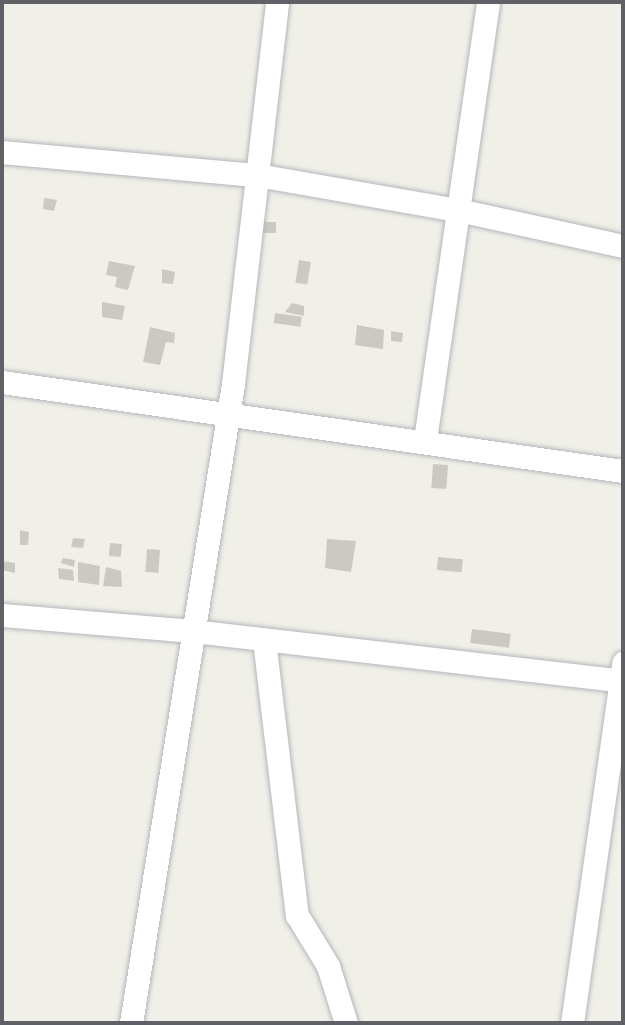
<!DOCTYPE html>
<html>
<head>
<meta charset="utf-8">
<style>
	body { margin:0 }
	#map { position:relative; width:625px; height:1025px; overflow:hidden; background:#f0efe8; font-family:Manrope,sans-serif }
	div>[style] { position:absolute }
	.building>* { inset:0; background:#cbc9c4; transform-origin:0 0 }
	.roads { filter:drop-shadow(0 0 2px #b5b6bb) drop-shadow(0 0 2px #b5b6bb) }
	.minor>* { height:23px; margin:-11.5px; padding:0 11.5px; transform-origin:11.5px; border-radius:11.5px; background:#fff }
	span { translate:-50% -50%; white-space:nowrap; text-align:center; line-height:1.15; -webkit-text-stroke:5px #fff; paint-order:stroke }
	.frame { position:absolute; inset:0; border:4px solid #5f6166; pointer-events:none }
</style>
</head>
<body>
<div id="map">
	<div class="building">
		<div style="clip-path:polygon(44px 198px,57px 200px,54px 211px,43px 209px)"></div>
		<div style="left:260px;top:222px;width:16px;height:11px"></div>
		<div style="left:299px;top:260px;width:12px;height:23px;rotate:9deg"></div>
		<div style="clip-path:polygon(109px 261px,135px 266px,128px 290px,115px 287px,117px 277px,106px 275px)"></div>
		<div style="clip-path:polygon(162px 269px,175px 272px,173px 284px,162px 283px)"></div>
		<div style="clip-path:polygon(102px 302px,125px 306px,122px 320px,102px 317px)"></div>
		<div style="clip-path:polygon(292px 303px,304px 306px,304px 316px,285px 312px)"></div>
		<div style="left:275px;top:313px;width:27px;height:10px;rotate:8deg"></div>
		<div style="clip-path:polygon(357px 325px,384px 330px,383px 349px,355px 345px)"></div>
		<div style="clip-path:polygon(150px 327px,175px 333px,174px 343px,166px 342px,160px 365px,143px 362px)"></div>
		<div style="clip-path:polygon(391px 331px,403px 333px,402px 342px,391px 341px)"></div>
		<div style="left:433px;top:464px;width:15px;height:24px;rotate:4deg"></div>
		<div style="clip-path:polygon(20px 530px,29px 532px,28px 545px,20px 545px)"></div>
		<div style="clip-path:polygon(73px 538px,85px 539px,83px 548px,71px 547px)"></div>
		<div style="clip-path:polygon(327px 539px,356px 541px,351px 572px,325px 568px)"></div>
		<div style="left:110px;top:543px;width:12px;height:13px;rotate:5deg"></div>
		<div style="left:147px;top:549px;width:13px;height:23px;rotate:4deg"></div>
		<div style="left:438px;top:557px;width:25px;height:13px;rotate:5deg"></div>
		<div style="clip-path:polygon(63px 558px,75px 560px,74px 567px,61px 563px)"></div>
		<div style="clip-path:polygon(2px 561px,15px 563px,15px 573px,2px 570px)"></div>
		<div style="clip-path:polygon(78px 562px,100px 566px,99px 585px,78px 582px)"></div>
		<div style="clip-path:polygon(106px 567px,121px 571px,122px 587px,103px 586px)"></div>
		<div style="clip-path:polygon(58px 568px,73px 570px,74px 581px,59px 579px)"></div>
		<div style="left:472px;top:629px;width:39px;height:14px;rotate:7deg"></div>
	</div>
	<div class="roads">
		<div class="minor">
			<div style="left:2px;top:152px;width:256px;rotate:5.2deg"></div>
			<div style="left:257px;top:175px;width:204px;rotate:9.9deg"></div>
			<div style="left:458px;top:210px;width:169px;rotate:12.3deg"></div>
			<div style="left:2px;top:382px;width:627px;rotate:8.16deg"></div>
			<div style="left:425px;top:440px;width:443px;rotate:-81.8deg"></div>
			<div style="left:2px;top:615px;width:192px;rotate:4.8deg"></div>
			<div style="left:193px;top:631px;width:433px;rotate:6.6deg"></div>
			<div style="left:264px;top:640px;width:277px;rotate:83.2deg"></div>
			<div style="left:297px;top:915px;width:60px;rotate:58.7deg"></div>
			<div style="left:328px;top:966px;width:60px;rotate:72.5deg"></div>
			<div style="left:131px;top:1023px;width:647px;rotate:-80.93deg"></div>
			<div style="left:233px;top:384px;width:385px;rotate:-83.4deg"></div>
			<div style="left:572px;top:1023px;width:364px;rotate:-81.9deg"></div>
		</div>
	</div>
	<div class="frame"></div>
</div>
</body>
</html>
